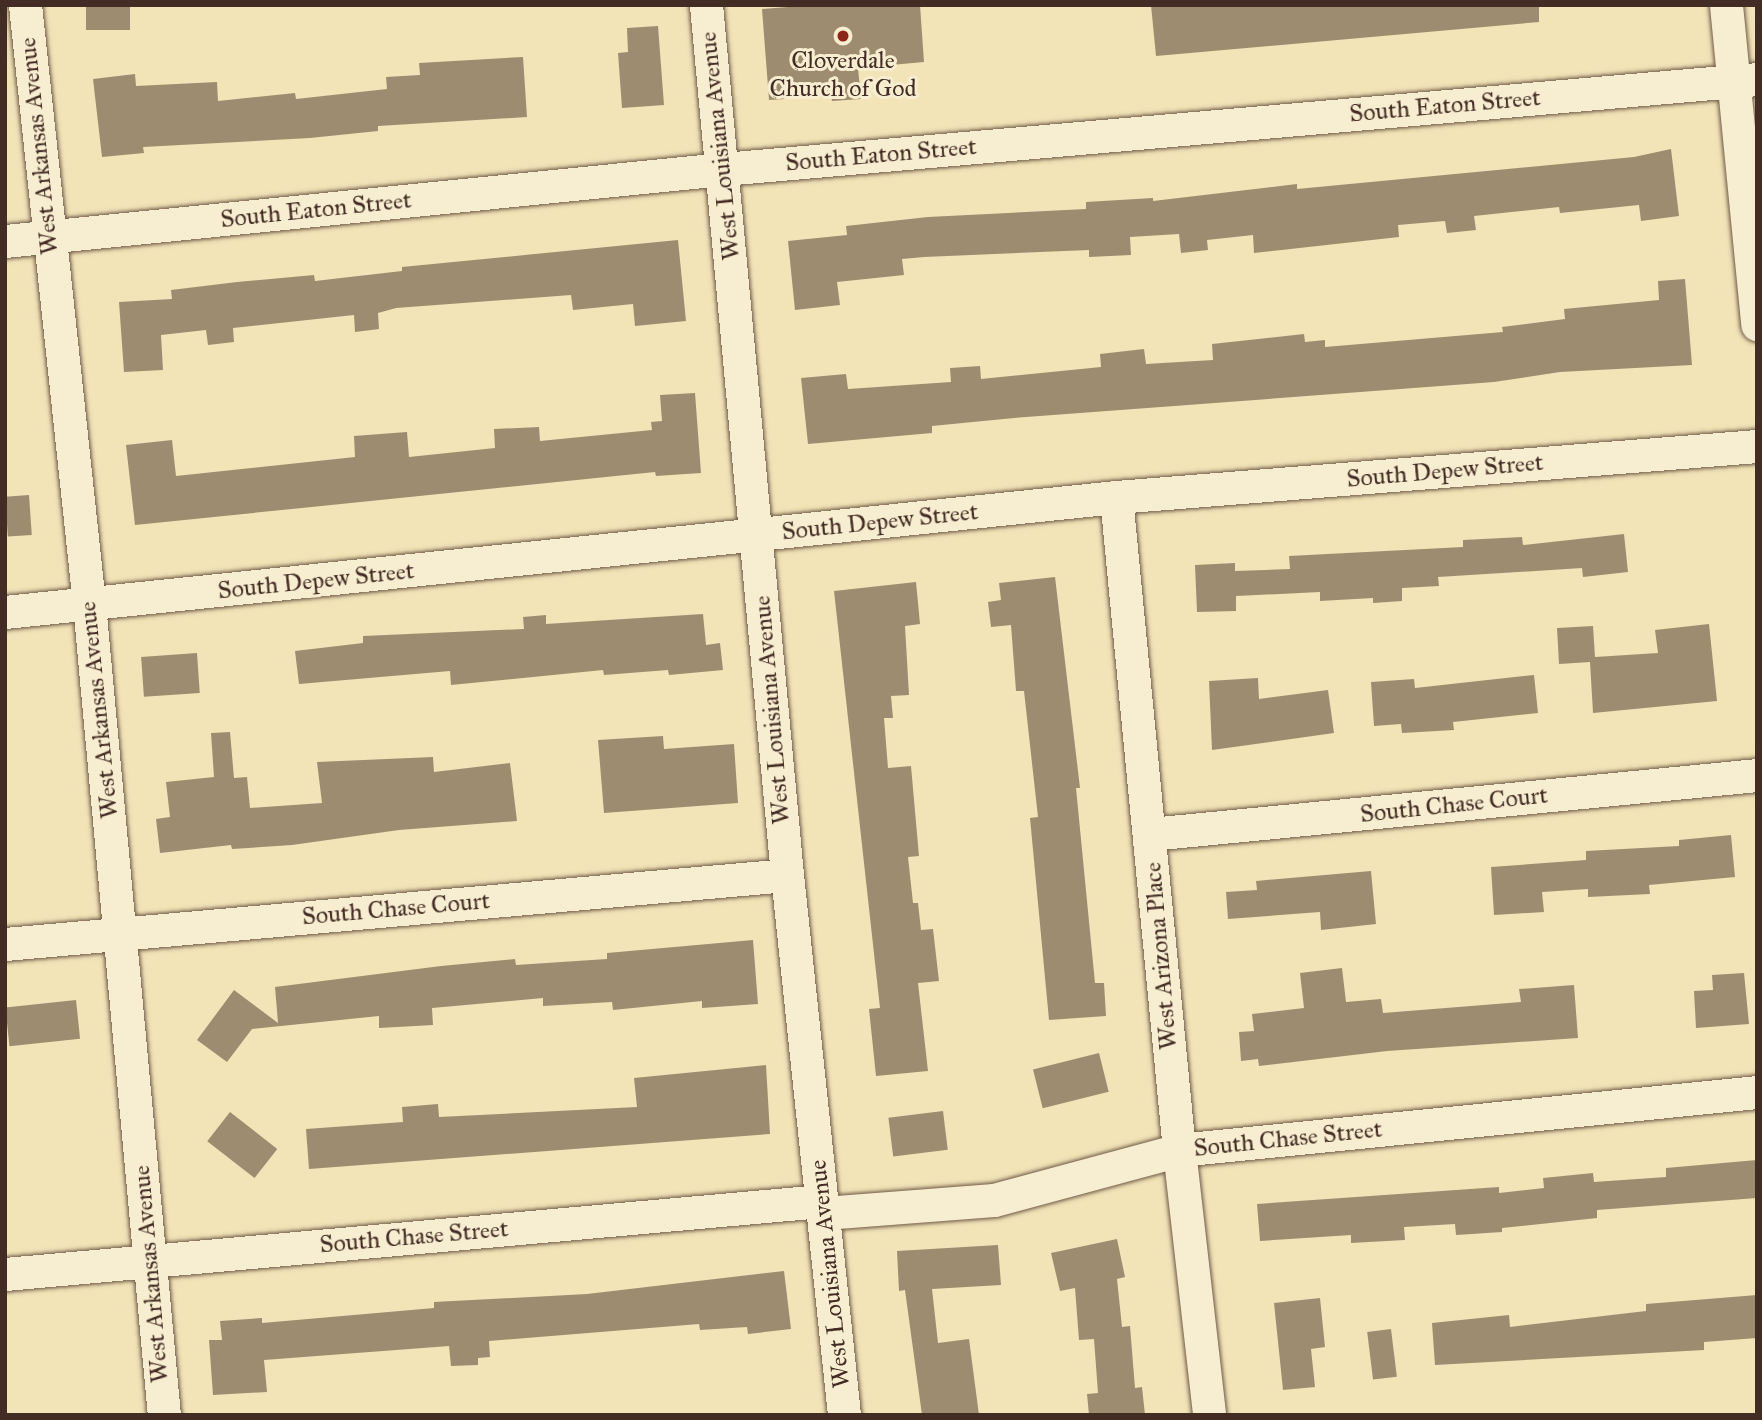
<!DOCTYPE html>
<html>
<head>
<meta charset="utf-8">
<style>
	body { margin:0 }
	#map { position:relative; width:1762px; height:1420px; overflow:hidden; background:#f2e4b7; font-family:"IM FELL Great Primer",serif }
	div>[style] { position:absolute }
	.building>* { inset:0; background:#9e8c70; transform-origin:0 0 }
	.roads { filter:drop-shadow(0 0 2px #6f5a48) drop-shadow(0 0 2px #6f5a48) }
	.minor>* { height:33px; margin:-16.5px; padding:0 16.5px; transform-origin:16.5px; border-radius:16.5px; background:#f7edd0 }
	.dots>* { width:19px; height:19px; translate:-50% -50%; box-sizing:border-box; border:4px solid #f7edd0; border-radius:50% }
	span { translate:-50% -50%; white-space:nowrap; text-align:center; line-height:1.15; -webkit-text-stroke:6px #f7edd0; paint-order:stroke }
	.poi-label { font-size:24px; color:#432c23 }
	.street-label { font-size:24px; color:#432c23 }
	.frame { position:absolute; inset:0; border:7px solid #432c23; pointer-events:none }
</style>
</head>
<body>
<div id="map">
	<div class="building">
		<div style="left:86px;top:5px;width:44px;height:25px"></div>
		<div style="clip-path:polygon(814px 5px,920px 5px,924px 62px,858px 68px,861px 99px,832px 101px,831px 96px,769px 100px,762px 9px)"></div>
		<div style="clip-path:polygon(1151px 5px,1539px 5px,1539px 22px,1156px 56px)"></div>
		<div style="clip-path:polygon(658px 26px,664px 105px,622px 108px,618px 53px,628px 52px,627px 28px)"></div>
		<div style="clip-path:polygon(523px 57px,527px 117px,378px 126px,378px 131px,310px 138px,143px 147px,144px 153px,102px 157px,93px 79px,135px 74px,136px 86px,217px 82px,218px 101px,295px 93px,296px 99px,387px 89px,386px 77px,420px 75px,419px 63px)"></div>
		<div style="clip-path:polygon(1671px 149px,1679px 216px,1641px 221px,1639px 205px,1560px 213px,1559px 207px,1474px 216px,1476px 230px,1447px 233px,1445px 221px,1398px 225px,1399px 237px,1254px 253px,1253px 235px,1207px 240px,1208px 250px,1181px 253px,1179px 234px,1130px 237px,1131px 255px,1089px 257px,1089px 250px,924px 257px,902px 259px,904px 275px,837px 282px,840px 305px,795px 310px,788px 241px,847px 235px,846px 226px,928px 217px,1086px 209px,1086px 202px,1153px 198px,1153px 201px,1297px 184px,1297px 189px,1634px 157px)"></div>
		<div style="clip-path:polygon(678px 240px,686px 321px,635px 326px,633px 304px,573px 310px,571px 295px,396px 308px,378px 313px,379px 329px,355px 332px,354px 315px,233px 328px,234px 342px,208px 345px,206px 330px,161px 335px,163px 370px,124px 372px,119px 302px,172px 299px,171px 290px,237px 282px,314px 275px,315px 281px,402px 271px,402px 267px)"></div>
		<div style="clip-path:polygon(1685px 279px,1692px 365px,1560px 372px,1494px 382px,1014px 418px,932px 426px,932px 433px,808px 444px,801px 378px,846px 374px,848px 389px,951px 382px,950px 368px,980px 366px,981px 379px,1101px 367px,1100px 354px,1144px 349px,1146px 364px,1213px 360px,1212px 344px,1304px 334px,1305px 342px,1325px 340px,1325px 347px,1503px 332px,1502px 327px,1565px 319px,1564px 309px,1659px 300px,1658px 281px)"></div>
		<div style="clip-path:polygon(695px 393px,701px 473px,656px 476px,655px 472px,135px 525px,126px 445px,172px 440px,176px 476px,355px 457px,354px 436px,407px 432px,409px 457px,495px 448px,494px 429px,539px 427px,540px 441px,652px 430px,651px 422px,662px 421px,660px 395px)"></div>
		<div style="left:29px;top:495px;width:40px;height:24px;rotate:86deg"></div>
		<div style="clip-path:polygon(1624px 534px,1628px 572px,1583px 577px,1582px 568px,1438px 577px,1439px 586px,1402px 588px,1402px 601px,1373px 603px,1373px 598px,1320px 601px,1320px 592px,1236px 596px,1236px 611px,1197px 612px,1195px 565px,1235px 563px,1235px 571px,1290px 569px,1289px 556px,1463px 547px,1463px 540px,1522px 537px,1523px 545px)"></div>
		<div style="clip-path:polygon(1055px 577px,1080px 788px,1076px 788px,1095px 983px,1104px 983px,1106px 1016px,1049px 1020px,1030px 818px,1038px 817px,1024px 691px,1016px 691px,1011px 625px,991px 627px,988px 602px,1001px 600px,999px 583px)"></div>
		<div style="clip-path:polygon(916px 582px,920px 624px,905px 626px,909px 695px,891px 696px,893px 718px,884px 718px,888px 768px,911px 766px,919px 856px,908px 857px,913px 903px,918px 903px,921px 930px,933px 929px,939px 981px,918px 983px,928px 1071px,876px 1076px,869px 1009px,880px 1008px,834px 591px)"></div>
		<div style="clip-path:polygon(703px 614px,706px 645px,720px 643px,723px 670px,669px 675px,668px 670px,604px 675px,603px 670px,451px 685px,450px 671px,299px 684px,295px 651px,363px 643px,363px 636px,524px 629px,523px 617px,546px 615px,546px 624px)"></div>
		<div style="clip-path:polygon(1709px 624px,1717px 701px,1593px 713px,1590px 662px,1559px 664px,1557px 628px,1593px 626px,1595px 657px,1658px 653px,1655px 630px)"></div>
		<div style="left:197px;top:653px;width:40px;height:56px;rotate:86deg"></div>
		<div style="clip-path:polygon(1534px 675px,1538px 713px,1453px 722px,1454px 730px,1402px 733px,1401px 724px,1374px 726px,1371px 682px,1414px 679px,1415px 688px)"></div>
		<div style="clip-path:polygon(1258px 678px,1259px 699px,1328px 690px,1334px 733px,1212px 750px,1209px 681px)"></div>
		<div style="clip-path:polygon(230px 732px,234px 778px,247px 777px,250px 808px,322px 803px,317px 762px,433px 757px,434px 772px,510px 763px,517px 821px,399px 830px,292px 845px,232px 849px,231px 845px,160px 853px,156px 819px,170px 817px,166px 782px,214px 777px,211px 733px)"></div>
		<div style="clip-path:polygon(663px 736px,664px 749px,734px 744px,738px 803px,604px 813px,598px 740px)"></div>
		<div style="clip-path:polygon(1731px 835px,1735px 877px,1649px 885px,1650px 894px,1588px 897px,1588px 889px,1542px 892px,1544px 912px,1494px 915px,1491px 867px,1586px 860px,1586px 851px,1679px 846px,1679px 840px)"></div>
		<div style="clip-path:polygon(1371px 871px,1376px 924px,1321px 930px,1320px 912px,1228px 919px,1226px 892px,1257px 890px,1256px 881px)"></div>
		<div style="clip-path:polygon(753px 940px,758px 1004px,702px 1008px,702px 1001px,613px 1010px,612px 1002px,543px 1006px,543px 998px,432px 1008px,433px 1025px,379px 1028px,379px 1016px,252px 1029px,227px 1062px,197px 1040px,234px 990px,278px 1023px,275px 987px,441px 966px,515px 959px,516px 965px,607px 959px,607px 953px)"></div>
		<div style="clip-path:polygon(1342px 968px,1346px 1002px,1381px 999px,1383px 1013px,1521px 1002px,1519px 989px,1574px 985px,1578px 1038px,1387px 1051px,1259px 1066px,1258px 1059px,1241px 1061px,1239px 1032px,1254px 1031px,1252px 1014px,1304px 1008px,1300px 973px)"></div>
		<div style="clip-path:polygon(1744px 973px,1749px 1024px,1696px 1028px,1694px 991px,1713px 990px,1712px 975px)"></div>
		<div style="left:76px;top:1000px;width:39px;height:71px;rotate:84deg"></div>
		<div style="left:1099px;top:1053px;width:40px;height:68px;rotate:76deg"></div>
		<div style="clip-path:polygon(766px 1065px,770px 1134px,309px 1169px,306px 1129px,403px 1122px,402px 1107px,438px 1104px,439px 1117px,637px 1107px,634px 1078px)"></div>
		<div style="left:943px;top:1111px;width:39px;height:55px;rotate:83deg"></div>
		<div style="left:230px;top:1112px;width:60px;height:37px;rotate:38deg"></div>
		<div style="clip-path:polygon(1757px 1160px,1757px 1198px,1597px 1210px,1597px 1218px,1502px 1228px,1502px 1232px,1456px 1235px,1455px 1224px,1404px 1227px,1405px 1240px,1351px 1243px,1351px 1235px,1260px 1241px,1257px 1204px,1499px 1187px,1499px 1193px,1544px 1188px,1543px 1178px,1593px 1173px,1594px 1182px,1666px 1177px,1666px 1168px)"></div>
		<div style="clip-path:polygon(1117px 1239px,1125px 1277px,1117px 1279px,1122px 1327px,1130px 1326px,1135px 1388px,1142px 1387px,1145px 1415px,1089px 1415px,1087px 1394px,1098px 1393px,1094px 1339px,1079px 1340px,1075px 1288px,1060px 1291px,1051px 1253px)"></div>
		<div style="clip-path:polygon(998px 1245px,1001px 1285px,932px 1289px,938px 1343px,969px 1339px,979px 1415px,922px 1415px,905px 1290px,899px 1291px,897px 1251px)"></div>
		<div style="clip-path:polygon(784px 1271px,791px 1329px,748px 1334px,747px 1327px,700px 1330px,699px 1324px,489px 1341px,490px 1357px,478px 1358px,478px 1365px,451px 1366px,449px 1346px,264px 1360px,267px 1392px,213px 1395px,209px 1340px,222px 1340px,220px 1321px,262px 1318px,262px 1323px,434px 1308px,434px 1302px,587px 1294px)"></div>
		<div style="clip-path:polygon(1757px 1295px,1757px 1338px,1704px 1342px,1704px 1350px,1435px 1365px,1432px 1323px,1509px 1315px,1510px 1327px,1646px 1311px,1646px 1304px)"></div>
		<div style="clip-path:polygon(1320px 1298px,1325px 1347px,1311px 1349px,1315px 1387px,1283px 1390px,1274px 1303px)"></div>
		<div style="left:1391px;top:1329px;width:48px;height:24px;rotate:83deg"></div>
	</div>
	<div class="roads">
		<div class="minor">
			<div style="left:25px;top:5px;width:602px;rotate:83.9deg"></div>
			<div style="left:89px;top:604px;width:814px;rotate:84.72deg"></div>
			<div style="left:706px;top:5px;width:874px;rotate:84.68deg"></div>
			<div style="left:787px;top:875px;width:543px;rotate:83.97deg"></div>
			<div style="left:1726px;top:5px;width:321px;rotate:84.4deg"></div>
			<div style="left:5px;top:241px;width:722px;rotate:-5.73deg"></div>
			<div style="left:723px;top:169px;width:1038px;rotate:-4.97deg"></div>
			<div style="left:1116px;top:497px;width:656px;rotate:84.49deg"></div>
			<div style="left:1179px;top:1150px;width:267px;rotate:83.5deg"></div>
			<div style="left:5px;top:612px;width:1117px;rotate:-5.91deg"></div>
			<div style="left:1116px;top:497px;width:643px;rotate:-4.55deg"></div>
			<div style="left:1150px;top:834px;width:610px;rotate:-5.55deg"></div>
			<div style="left:5px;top:944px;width:785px;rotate:-5.04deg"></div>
			<div style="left:824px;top:1213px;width:170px;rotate:-4.4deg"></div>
			<div style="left:994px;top:1200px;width:192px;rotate:-15.1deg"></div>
			<div style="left:1179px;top:1150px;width:581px;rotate:-5.73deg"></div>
			<div style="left:5px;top:1274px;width:820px;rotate:-5.11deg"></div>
		</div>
	</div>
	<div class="dots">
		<div style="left:843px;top:36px;background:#8f2418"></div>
	</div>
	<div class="poi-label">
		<span style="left:843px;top:75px">Cloverdale<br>Church of God</span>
	</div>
	<div class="street-label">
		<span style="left:1445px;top:106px;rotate:-5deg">South Eaton Street</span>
		<span style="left:39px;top:146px;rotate:-96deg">West Arkansas Avenue</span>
		<span style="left:720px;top:146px;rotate:-96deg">West Louisiana Avenue</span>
		<span style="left:881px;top:155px;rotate:-5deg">South Eaton Street</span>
		<span style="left:316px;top:210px;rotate:-6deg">South Eaton Street</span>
		<span style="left:1445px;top:471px;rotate:-5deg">South Depew Street</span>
		<span style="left:880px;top:522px;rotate:-6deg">South Depew Street</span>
		<span style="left:316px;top:581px;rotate:-6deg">South Depew Street</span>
		<span style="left:99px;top:710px;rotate:-96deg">West Arkansas Avenue</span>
		<span style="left:772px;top:710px;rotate:-95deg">West Louisiana Avenue</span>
		<span style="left:1454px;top:805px;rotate:-6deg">South Chase Court</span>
		<span style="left:396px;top:909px;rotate:-5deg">South Chase Court</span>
		<span style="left:1161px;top:956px;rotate:-95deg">West Arizona Place</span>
		<span style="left:1288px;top:1139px;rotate:-6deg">South Chase Street</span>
		<span style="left:414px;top:1237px;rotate:-5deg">South Chase Street</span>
		<span style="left:151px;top:1274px;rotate:-95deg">West Arkansas Avenue</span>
		<span style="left:830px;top:1274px;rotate:-96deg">West Louisiana Avenue</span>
	</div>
	<div class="frame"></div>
</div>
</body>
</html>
